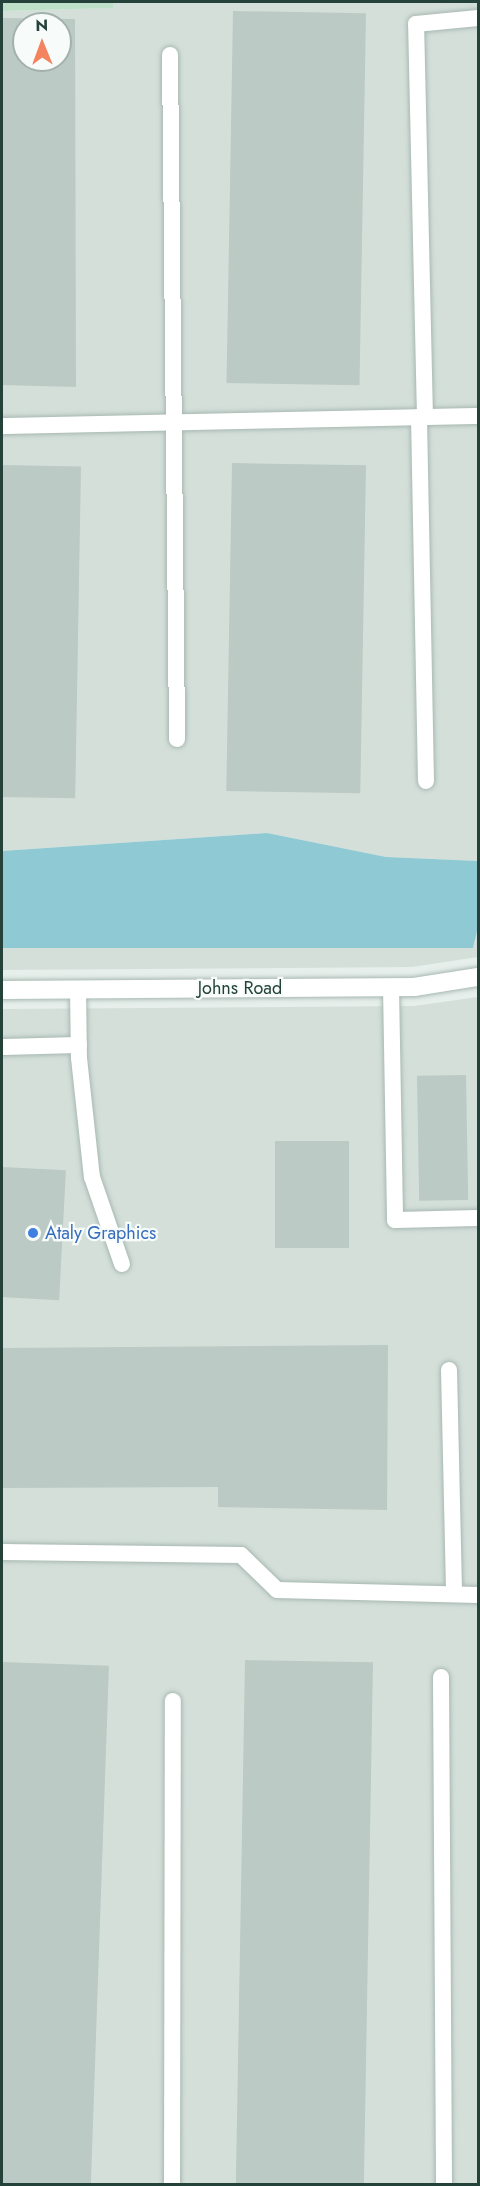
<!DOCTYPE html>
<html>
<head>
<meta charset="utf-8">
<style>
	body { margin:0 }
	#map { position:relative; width:480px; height:2186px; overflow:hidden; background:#e6efeb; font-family:Jost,sans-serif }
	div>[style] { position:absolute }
	.built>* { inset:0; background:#d4dfda }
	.green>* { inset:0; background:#bfe0c8 }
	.water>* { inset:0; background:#8ec9d4 }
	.building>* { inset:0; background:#bbcac4; transform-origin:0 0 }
	.roads { filter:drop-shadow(0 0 2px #a8b8b2) drop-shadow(0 0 2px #a8b8b2) }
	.service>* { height:16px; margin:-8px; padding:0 8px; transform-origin:8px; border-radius:8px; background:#fff }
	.minor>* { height:18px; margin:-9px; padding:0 9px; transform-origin:9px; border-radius:9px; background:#fff }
	.dots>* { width:16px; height:16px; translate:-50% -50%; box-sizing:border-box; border:3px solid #f7fbf9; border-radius:50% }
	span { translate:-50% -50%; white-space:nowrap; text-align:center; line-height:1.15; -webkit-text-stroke:4.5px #f7fbf9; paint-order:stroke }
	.street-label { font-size:18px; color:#24423a }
	.shop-label { font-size:18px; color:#366cbe }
	.left { translate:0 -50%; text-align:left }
	.frame { position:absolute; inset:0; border:3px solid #24423a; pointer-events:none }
	.north { position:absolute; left:12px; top:12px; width:60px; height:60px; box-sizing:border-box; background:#f7fbf9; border:2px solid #a3b1ad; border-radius:50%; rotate:359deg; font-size:16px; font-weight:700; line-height:24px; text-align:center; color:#24423a }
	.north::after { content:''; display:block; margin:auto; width:21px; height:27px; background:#f4845f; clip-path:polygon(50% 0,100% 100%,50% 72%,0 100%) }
</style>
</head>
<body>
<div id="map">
	<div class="built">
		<div style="clip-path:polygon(evenodd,114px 2px,478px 2px,478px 861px,386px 857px,267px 833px,2px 851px,2px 11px,113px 8px,114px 2px,24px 24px,60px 24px,60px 60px,24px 60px,24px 24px)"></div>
		<div style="clip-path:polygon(478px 927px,478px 957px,412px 967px,2px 970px,2px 948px,473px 948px)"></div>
		<div style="clip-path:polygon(478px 997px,478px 2184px,2px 2184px,2px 1009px,414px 1006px)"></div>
	</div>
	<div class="green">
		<div style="clip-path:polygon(2px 2px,114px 2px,113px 8px,2px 11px)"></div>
	</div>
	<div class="water">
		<div style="clip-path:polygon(267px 833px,386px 857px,478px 861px,478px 927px,473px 948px,2px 948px,2px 851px)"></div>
	</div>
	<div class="building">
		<div style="left:233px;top:11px;width:133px;height:372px;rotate:1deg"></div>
		<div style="clip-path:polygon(evenodd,2px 18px,75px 19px,76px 387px,2px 385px,2px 18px,24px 24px,60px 24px,60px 60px,24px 60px,24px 24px)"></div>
		<div style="left:232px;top:463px;width:134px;height:328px;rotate:1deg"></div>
		<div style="left:2px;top:465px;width:79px;height:332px;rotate:1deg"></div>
		<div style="left:466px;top:1075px;width:125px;height:49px;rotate:89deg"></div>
		<div style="left:275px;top:1141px;width:74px;height:107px"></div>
		<div style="left:2px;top:1167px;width:64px;height:130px;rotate:3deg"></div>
		<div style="clip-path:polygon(388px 1345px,387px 1510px,218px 1507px,218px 1487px,2px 1488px,2px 1348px)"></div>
		<div style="left:245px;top:1660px;width:128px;height:524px;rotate:1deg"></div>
		<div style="left:2px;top:1662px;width:107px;height:522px;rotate:2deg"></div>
	</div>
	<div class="roads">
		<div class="service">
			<div style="left:170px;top:55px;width:684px;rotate:89.41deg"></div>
			<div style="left:419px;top:417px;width:364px;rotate:88.9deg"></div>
			<div style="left:425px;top:417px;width:393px;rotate:-91.3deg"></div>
			<div style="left:416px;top:24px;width:62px;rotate:-5.5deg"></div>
			<div style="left:2px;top:426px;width:476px;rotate:-1.2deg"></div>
			<div style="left:391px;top:987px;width:233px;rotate:89deg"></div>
			<div style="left:395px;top:1220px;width:83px;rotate:-1.4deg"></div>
			<div style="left:78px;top:989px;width:69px;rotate:89.2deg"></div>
			<div style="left:79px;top:1058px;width:120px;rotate:83.8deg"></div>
			<div style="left:92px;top:1177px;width:92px;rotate:71deg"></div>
			<div style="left:2px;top:1047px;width:77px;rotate:-1.5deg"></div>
			<div style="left:449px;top:1370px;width:224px;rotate:88.7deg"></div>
			<div style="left:2px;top:1552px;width:239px;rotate:0.7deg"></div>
			<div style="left:241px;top:1555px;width:50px;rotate:44.2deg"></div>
			<div style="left:277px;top:1590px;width:201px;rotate:1.4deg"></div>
			<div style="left:441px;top:1677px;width:507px;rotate:89.66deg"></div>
			<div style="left:172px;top:2184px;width:483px;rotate:-89.9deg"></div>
		</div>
		<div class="minor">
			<div style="left:2px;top:990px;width:412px;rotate:-0.4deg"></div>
			<div style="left:414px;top:987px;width:65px;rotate:-8.9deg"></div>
		</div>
	</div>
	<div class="dots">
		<div style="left:33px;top:1233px;background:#3f7fe0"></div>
	</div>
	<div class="street-label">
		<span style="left:240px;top:988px">Johns Road</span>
	</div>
	<div class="shop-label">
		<span class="left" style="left:45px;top:1233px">Ataly Graphics</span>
	</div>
	<div class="frame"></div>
	<div class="north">N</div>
</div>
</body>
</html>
